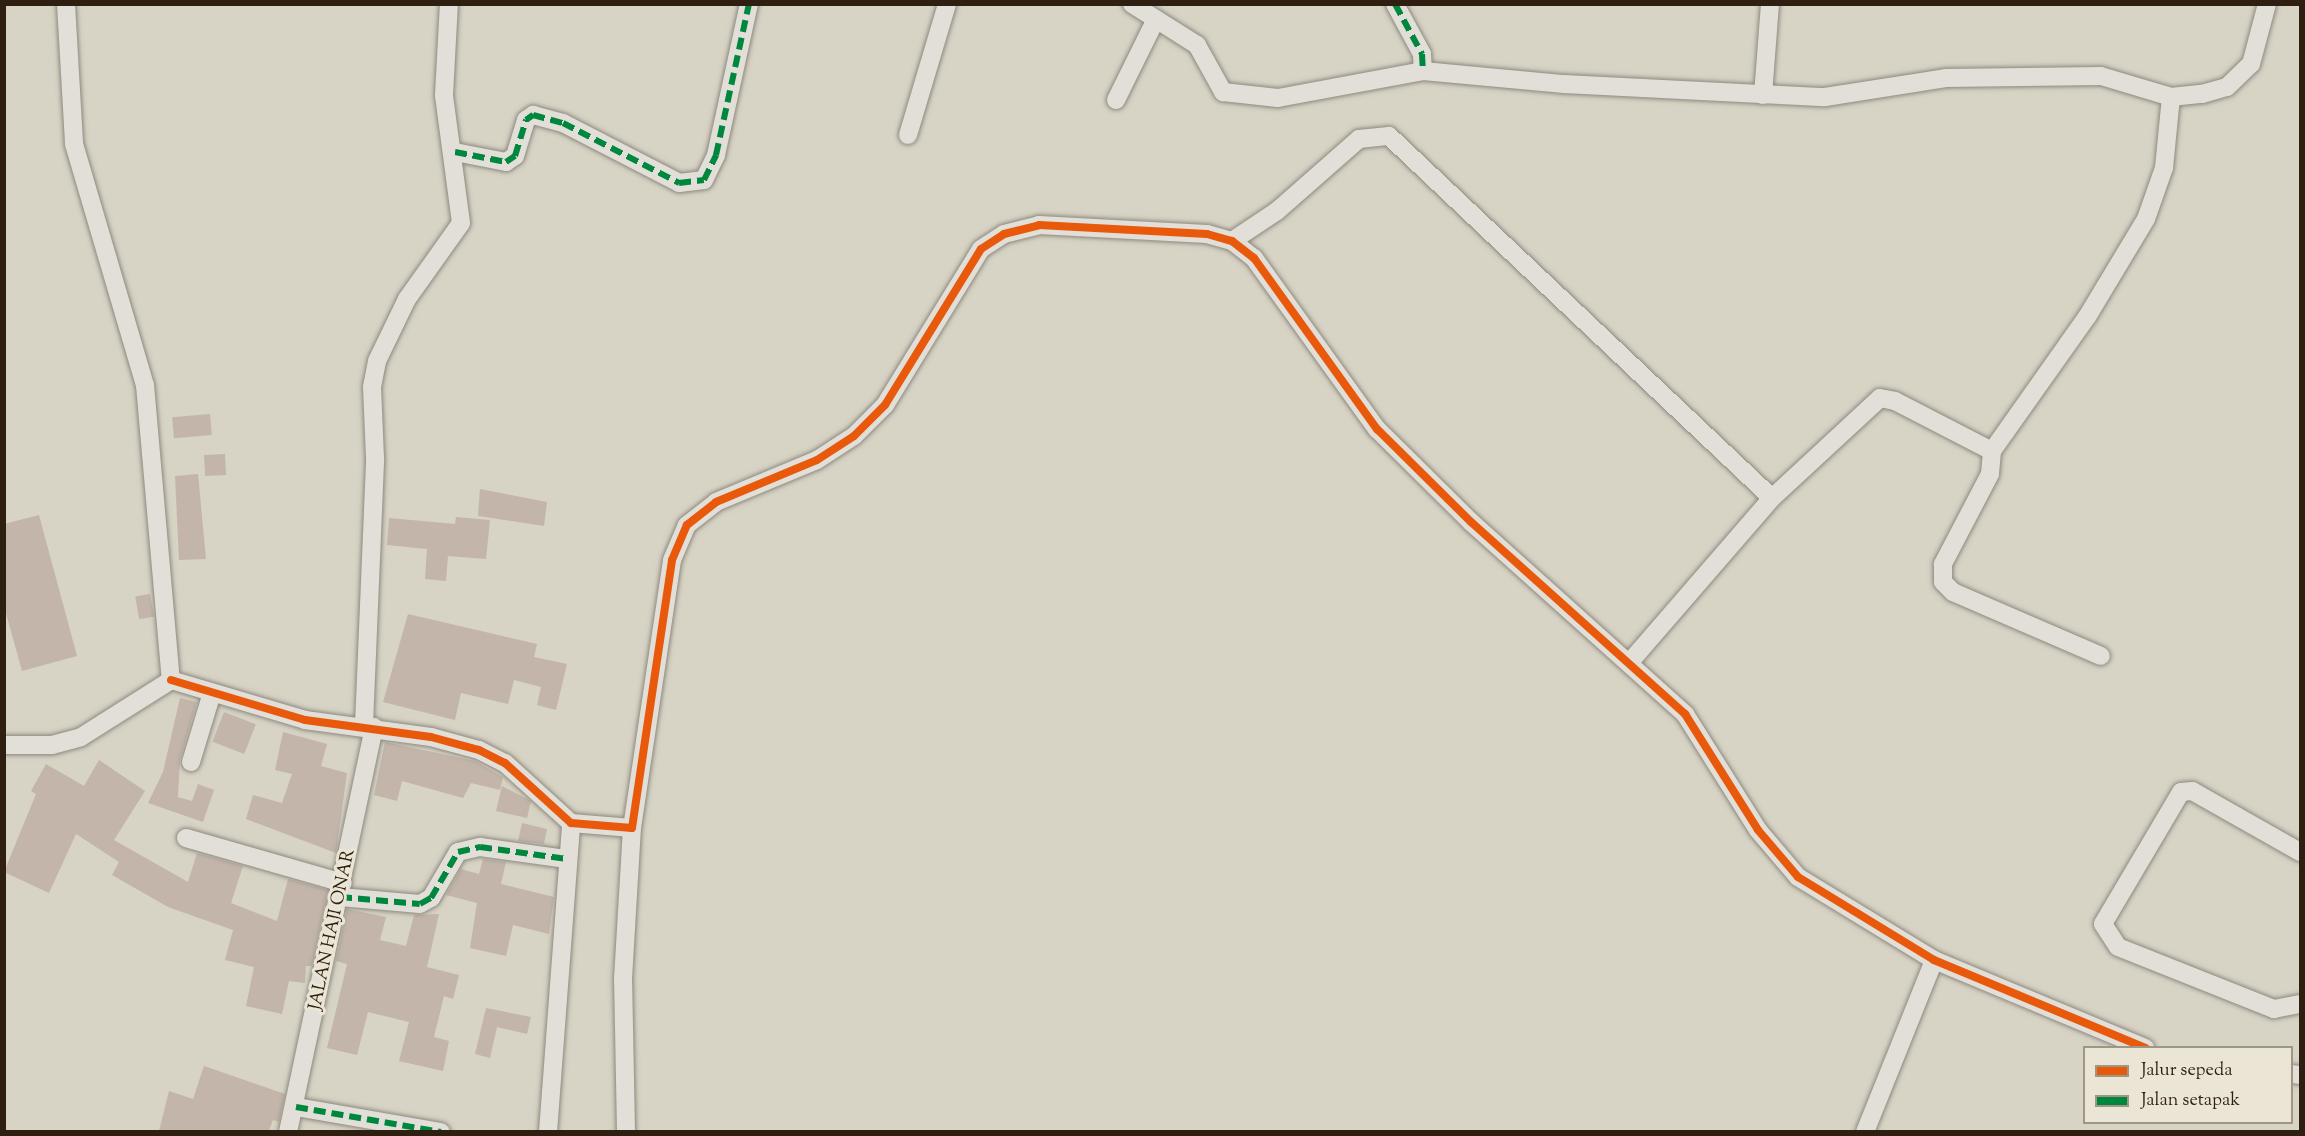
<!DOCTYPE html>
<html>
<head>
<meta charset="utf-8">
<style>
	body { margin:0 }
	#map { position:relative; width:2305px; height:1136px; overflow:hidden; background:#d7d3c5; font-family:"Sorts Mill Goudy",serif }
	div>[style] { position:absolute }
	.building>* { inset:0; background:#c3b5aa; transform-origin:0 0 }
	.roads { filter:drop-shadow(0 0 2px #8d897f) drop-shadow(0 0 2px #8d897f) }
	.minor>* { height:18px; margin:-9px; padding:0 9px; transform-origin:9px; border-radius:9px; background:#e1dfd8 }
	.quiet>* { height:6px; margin-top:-3px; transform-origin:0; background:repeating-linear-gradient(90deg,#00873e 0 12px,transparent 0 18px) }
	.cycleway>* { height:8px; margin:-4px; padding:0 4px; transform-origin:4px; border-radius:4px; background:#e8590c }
	span { translate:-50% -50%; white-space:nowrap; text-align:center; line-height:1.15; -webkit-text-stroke:6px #eae5d4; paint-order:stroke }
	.street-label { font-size:18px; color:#2e1f11 }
	.frame { position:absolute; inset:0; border:6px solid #2e1f11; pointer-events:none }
	.legend { position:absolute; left:2083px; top:1046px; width:210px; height:78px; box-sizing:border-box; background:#eae5d4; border:2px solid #9f9686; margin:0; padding:8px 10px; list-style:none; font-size:18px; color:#2e1f11 }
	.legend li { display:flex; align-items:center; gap:12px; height:30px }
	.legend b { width:30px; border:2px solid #9f9686 }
</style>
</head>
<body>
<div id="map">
	<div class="building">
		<div style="left:210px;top:414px;width:21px;height:38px;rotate:85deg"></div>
		<div style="left:225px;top:454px;width:21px;height:21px;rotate:87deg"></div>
		<div style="clip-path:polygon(198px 474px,206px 559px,179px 560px,175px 476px)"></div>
		<div style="clip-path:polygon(480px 489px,547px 502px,544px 526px,478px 516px)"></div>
		<div style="clip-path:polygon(39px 515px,77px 656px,22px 671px,4px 606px,4px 524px)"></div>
		<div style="clip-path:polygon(456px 517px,490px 520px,486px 559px,448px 556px,446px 581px,425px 579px,427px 549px,387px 545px,389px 518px,455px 524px)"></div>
		<div style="left:150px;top:594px;width:23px;height:15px;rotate:80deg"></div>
		<div style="clip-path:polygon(408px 614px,537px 644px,534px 657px,567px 664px,556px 710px,537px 705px,541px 687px,514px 680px,508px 704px,461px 693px,455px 720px,383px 702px)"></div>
		<div style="clip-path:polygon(180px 698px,197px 702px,180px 759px,178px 797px,192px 801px,198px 784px,214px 790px,203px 822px,148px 803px,163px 772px)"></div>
		<div style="left:224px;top:712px;width:34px;height:32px;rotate:21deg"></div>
		<div style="clip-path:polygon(283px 732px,327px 744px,321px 766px,347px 773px,336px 853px,246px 819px,253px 795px,282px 803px,292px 774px,275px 770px)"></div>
		<div style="clip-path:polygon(385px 742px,475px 761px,503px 777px,500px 790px,471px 783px,463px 798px,402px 781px,397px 801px,374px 795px)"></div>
		<div style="clip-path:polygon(99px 760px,145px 791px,114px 840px,188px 882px,197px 853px,243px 866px,231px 903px,277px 921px,288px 879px,328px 890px,312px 966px,306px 966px,305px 983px,289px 981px,282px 1014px,246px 1006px,254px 967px,225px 960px,233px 930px,168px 907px,112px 875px,119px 862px,76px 834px,49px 893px,4px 872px,36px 794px,31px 791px,46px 764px,84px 786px)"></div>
		<div style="clip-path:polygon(502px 786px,531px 801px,527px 818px,496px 811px)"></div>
		<div style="clip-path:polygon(522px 823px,547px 829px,544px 844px,518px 841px)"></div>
		<div style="clip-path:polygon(483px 859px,506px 862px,501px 884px,554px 897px,549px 934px,513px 925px,506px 956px,470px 948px,477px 903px,446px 895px,461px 869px,479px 874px)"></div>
		<div style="clip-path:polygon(347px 909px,386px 917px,380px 940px,406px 946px,414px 915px,439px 914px,427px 967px,459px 975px,453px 999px,444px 996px,434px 1037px,449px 1041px,443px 1071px,399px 1061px,409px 1022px,368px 1012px,357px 1055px,327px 1048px,347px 964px,336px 961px)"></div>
		<div style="clip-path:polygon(486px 1008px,531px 1017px,527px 1034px,497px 1027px,490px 1058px,475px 1054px)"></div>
		<div style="clip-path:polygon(204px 1066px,285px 1094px,279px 1122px,273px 1120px,269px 1131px,159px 1131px,169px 1091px,193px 1099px)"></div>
	</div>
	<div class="roads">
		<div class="minor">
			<div style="left:66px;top:4px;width:140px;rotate:86.7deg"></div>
			<div style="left:74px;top:144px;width:251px;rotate:73.6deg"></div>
			<div style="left:145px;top:385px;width:296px;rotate:85deg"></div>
			<div style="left:1132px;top:4px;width:77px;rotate:32.2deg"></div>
			<div style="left:1197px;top:45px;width:54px;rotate:61deg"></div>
			<div style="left:1223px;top:92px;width:55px;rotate:6.2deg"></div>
			<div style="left:1278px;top:98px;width:147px;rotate:-10.5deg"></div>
			<div style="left:1423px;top:71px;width:142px;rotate:5.3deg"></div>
			<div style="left:1564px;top:84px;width:261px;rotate:2.9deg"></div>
			<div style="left:1825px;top:97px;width:122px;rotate:-8.9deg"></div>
			<div style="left:1946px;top:78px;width:155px;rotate:-0.7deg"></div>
			<div style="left:2101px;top:76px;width:73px;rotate:16.7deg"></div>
			<div style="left:2171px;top:97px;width:31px;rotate:-6deg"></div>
			<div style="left:2202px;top:94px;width:26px;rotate:-16deg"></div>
			<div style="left:2227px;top:87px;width:33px;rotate:-44deg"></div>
			<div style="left:2251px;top:64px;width:62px;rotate:-75.1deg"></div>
			<div style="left:1395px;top:4px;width:57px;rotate:61.6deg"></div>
			<div style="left:1422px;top:54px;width:17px;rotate:87deg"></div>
			<div style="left:1763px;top:95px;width:91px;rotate:-85.6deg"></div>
			<div style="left:1116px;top:100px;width:90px;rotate:-63.7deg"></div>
			<div style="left:908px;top:135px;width:137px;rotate:-73.4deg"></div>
			<div style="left:455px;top:152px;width:52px;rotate:11.1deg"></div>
			<div style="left:506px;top:162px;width:11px;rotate:-34deg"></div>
			<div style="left:515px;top:156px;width:38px;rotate:-73deg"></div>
			<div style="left:526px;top:120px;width:9px;rotate:-36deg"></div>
			<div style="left:533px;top:115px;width:31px;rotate:15deg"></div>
			<div style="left:563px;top:123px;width:131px;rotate:27.3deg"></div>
			<div style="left:679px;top:183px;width:25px;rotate:-7deg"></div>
			<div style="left:704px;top:180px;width:28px;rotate:-64deg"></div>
			<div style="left:716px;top:155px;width:155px;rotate:-77.7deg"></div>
			<div style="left:1232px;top:241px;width:54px;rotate:-33.7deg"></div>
			<div style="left:1277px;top:211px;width:109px;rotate:-41.3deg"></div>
			<div style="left:1359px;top:139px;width:30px;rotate:-6deg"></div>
			<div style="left:1389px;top:136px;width:527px;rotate:43.39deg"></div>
			<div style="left:1772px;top:498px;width:147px;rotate:-42.8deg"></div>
			<div style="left:1880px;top:398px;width:15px;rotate:11deg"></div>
			<div style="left:1895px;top:401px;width:109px;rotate:27.3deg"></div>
			<div style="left:1992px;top:451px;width:23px;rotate:95deg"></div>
			<div style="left:1990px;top:474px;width:102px;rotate:117.6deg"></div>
			<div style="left:1943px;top:564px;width:18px;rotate:90deg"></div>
			<div style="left:1943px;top:582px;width:14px;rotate:45deg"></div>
			<div style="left:1953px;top:592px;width:161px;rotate:23.4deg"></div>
			<div style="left:1992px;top:451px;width:164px;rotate:-54.7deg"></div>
			<div style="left:2087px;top:317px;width:114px;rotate:-59deg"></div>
			<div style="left:2146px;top:219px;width:54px;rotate:-70.6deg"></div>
			<div style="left:2164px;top:168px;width:71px;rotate:-84.4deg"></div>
			<div style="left:1629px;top:663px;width:218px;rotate:-49.1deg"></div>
			<div style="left:171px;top:680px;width:140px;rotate:16.6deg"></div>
			<div style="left:305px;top:720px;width:127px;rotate:7.7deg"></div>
			<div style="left:431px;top:737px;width:50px;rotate:15.2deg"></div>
			<div style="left:479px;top:750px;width:29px;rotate:27deg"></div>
			<div style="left:505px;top:763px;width:89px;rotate:42.3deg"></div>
			<div style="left:571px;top:823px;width:61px;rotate:4.7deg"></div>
			<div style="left:364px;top:725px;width:267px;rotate:-87.6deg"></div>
			<div style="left:375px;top:458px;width:71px;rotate:-92.4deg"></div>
			<div style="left:372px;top:387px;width:26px;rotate:-79deg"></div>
			<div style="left:377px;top:361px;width:69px;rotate:-64.2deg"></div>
			<div style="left:407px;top:299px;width:93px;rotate:-54.6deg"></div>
			<div style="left:461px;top:223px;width:129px;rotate:-97.6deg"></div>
			<div style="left:444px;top:95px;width:91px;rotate:-86.9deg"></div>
			<div style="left:4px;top:745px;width:48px"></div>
			<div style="left:52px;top:745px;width:30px;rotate:-15deg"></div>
			<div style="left:81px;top:737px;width:107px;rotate:-32.3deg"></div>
			<div style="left:191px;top:762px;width:69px;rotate:-73.1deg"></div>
			<div style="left:186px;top:838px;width:163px;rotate:16deg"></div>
			<div style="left:2300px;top:852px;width:124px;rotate:-150.5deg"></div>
			<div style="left:2192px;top:791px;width:11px;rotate:175deg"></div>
			<div style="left:2181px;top:792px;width:153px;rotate:120.6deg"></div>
			<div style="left:2103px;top:924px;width:27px;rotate:57deg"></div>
			<div style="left:2118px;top:947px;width:168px;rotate:21.7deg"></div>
			<div style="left:2274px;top:1009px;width:26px;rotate:-11deg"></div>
			<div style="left:340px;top:897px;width:80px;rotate:5deg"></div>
			<div style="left:420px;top:904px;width:13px;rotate:-29deg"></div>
			<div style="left:431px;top:898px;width:53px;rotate:-59.6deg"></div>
			<div style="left:458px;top:852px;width:23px;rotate:-13deg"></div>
			<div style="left:480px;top:847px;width:88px;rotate:7.9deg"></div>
			<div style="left:2292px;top:1074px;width:8px;rotate:7deg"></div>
			<div style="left:296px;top:1107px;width:147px;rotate:9.8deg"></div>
			<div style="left:288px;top:1132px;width:414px;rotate:-78deg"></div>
			<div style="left:548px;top:1132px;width:310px;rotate:-85.7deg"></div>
			<div style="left:626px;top:1132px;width:153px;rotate:-91.1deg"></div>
			<div style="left:623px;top:979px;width:151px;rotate:-86.6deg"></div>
			<div style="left:632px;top:828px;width:271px;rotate:-81.5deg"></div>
			<div style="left:672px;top:560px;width:38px;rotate:-67deg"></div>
			<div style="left:687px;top:525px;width:37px;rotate:-38deg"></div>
			<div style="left:716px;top:502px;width:109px;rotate:-22.6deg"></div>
			<div style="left:817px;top:460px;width:44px;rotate:-33deg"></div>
			<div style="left:854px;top:436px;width:44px;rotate:-45deg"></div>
			<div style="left:885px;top:405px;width:183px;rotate:-58.4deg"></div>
			<div style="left:981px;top:249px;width:27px;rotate:-33deg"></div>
			<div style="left:1004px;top:234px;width:36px;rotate:-14deg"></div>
			<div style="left:1039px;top:225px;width:168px;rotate:3.1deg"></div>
			<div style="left:1207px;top:234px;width:26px;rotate:16deg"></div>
			<div style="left:1232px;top:241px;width:28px;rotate:38deg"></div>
			<div style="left:1254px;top:258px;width:211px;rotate:54.3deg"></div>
			<div style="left:1377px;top:429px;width:132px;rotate:44.7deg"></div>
			<div style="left:1471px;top:522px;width:288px;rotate:41.9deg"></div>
			<div style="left:1685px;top:714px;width:137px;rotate:57.8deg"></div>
			<div style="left:1758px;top:830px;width:62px;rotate:49.6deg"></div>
			<div style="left:1798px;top:877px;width:159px;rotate:31.4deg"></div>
			<div style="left:1934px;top:960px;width:229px;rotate:22.6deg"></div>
			<div style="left:1865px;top:1132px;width:185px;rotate:-68.1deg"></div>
		</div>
	</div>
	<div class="quiet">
		<div style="left:1395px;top:4px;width:57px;rotate:61.6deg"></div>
		<div style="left:1422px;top:54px;width:17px;rotate:87deg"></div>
		<div style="left:455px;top:152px;width:52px;rotate:11.1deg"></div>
		<div style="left:506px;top:162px;width:11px;rotate:-34deg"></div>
		<div style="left:515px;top:156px;width:38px;rotate:-73deg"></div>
		<div style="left:526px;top:120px;width:9px;rotate:-36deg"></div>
		<div style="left:533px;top:115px;width:31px;rotate:15deg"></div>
		<div style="left:563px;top:123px;width:131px;rotate:27.3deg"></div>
		<div style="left:679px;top:183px;width:25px;rotate:-7deg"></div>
		<div style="left:704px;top:180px;width:28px;rotate:-64deg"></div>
		<div style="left:716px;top:155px;width:155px;rotate:-77.7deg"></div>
		<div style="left:340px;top:897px;width:80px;rotate:5deg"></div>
		<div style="left:420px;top:904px;width:13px;rotate:-29deg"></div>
		<div style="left:431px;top:898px;width:53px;rotate:-59.6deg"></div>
		<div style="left:458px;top:852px;width:23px;rotate:-13deg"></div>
		<div style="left:480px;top:847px;width:88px;rotate:7.9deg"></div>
		<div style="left:296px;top:1107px;width:147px;rotate:9.8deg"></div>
	</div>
	<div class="cycleway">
		<div style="left:171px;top:680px;width:140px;rotate:16.6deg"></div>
		<div style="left:305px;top:720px;width:127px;rotate:7.7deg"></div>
		<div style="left:431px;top:737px;width:50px;rotate:15.2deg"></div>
		<div style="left:479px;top:750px;width:29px;rotate:27deg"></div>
		<div style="left:505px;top:763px;width:89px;rotate:42.3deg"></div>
		<div style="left:571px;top:823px;width:61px;rotate:4.7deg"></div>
		<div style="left:632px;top:828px;width:271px;rotate:-81.5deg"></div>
		<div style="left:672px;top:560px;width:38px;rotate:-67deg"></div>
		<div style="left:687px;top:525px;width:37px;rotate:-38deg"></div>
		<div style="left:716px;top:502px;width:109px;rotate:-22.6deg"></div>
		<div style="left:817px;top:460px;width:44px;rotate:-33deg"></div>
		<div style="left:854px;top:436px;width:44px;rotate:-45deg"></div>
		<div style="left:885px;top:405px;width:183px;rotate:-58.4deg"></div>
		<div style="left:981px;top:249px;width:27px;rotate:-33deg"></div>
		<div style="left:1004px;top:234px;width:36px;rotate:-14deg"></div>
		<div style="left:1039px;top:225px;width:168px;rotate:3.1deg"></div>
		<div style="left:1207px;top:234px;width:26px;rotate:16deg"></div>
		<div style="left:1232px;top:241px;width:28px;rotate:38deg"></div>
		<div style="left:1254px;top:258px;width:211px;rotate:54.3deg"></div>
		<div style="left:1377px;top:429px;width:132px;rotate:44.7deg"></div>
		<div style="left:1471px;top:522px;width:288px;rotate:41.9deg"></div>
		<div style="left:1685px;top:714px;width:137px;rotate:57.8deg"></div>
		<div style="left:1758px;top:830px;width:62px;rotate:49.6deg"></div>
		<div style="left:1798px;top:877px;width:159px;rotate:31.4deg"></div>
		<div style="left:1934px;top:960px;width:229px;rotate:22.6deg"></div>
	</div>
	<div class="street-label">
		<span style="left:333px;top:930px;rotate:-78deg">JALAN HAJI ONAR</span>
	</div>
	<div class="frame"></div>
	<ul class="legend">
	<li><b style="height:8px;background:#e8590c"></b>Jalur sepeda</li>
	<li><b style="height:8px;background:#00873e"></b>Jalan setapak</li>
	</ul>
</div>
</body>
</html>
